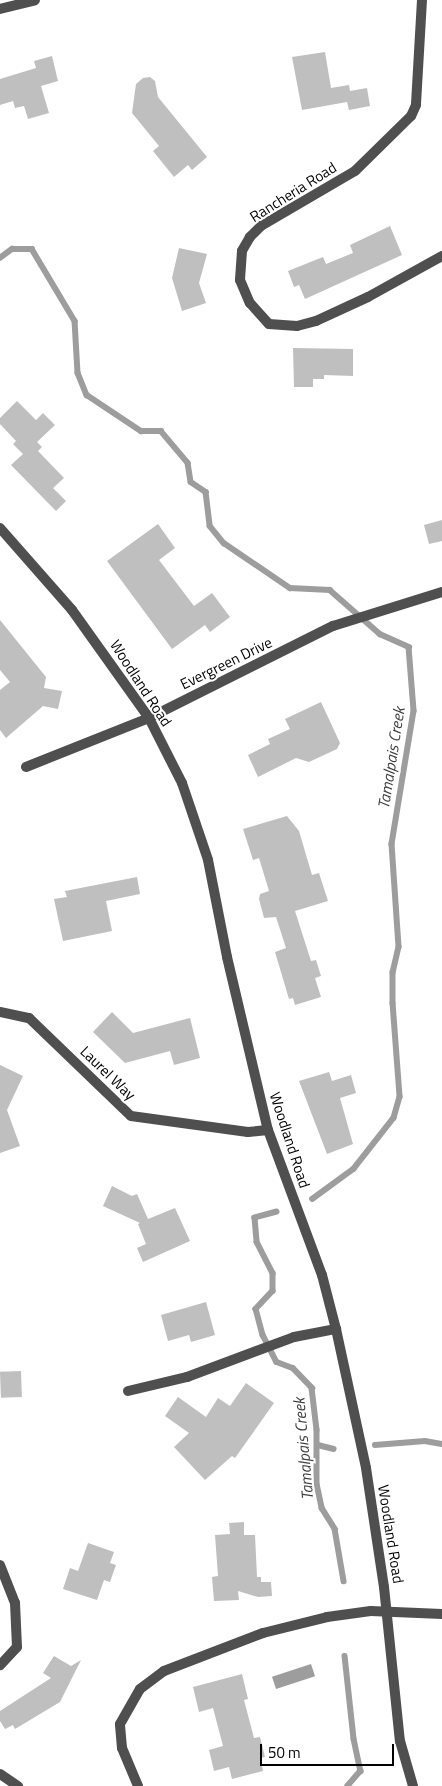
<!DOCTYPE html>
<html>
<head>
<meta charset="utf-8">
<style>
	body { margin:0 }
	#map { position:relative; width:442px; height:1786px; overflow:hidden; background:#fff; font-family:"Titillium Web",sans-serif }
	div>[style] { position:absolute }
	.water>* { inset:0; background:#9d9d9d; transform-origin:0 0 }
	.stream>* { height:5.5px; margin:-2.75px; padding:0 2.75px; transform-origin:2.75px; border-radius:2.75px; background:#9d9d9d }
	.building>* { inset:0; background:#bfbfbf; transform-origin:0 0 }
	.minor>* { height:10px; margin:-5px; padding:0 5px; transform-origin:5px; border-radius:5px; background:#4f4f4f }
	.tertiary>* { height:10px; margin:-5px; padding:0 5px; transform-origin:5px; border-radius:5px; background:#4f4f4f }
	span { translate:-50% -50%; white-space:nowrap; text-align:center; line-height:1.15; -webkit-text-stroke:4px #fff; paint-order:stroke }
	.street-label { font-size:15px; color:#000 }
	.water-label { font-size:16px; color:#3e3e3e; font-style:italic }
	.scale { position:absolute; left:260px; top:1744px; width:134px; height:22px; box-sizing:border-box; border:2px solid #000; border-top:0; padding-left:6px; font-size:15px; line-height:18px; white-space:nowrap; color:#000; -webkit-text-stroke:4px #fff; paint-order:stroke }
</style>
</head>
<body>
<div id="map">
	<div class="water">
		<div style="left:311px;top:1664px;width:13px;height:41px;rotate:72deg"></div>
	</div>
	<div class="stream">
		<div style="left:0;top:258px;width:15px;rotate:-37deg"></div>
		<div style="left:12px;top:249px;width:20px"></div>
		<div style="left:32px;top:249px;width:84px;rotate:59.2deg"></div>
		<div style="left:75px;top:321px;width:52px;rotate:86.7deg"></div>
		<div style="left:78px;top:373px;width:24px;rotate:68deg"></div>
		<div style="left:87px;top:395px;width:65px;rotate:33.7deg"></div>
		<div style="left:141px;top:431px;width:20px"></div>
		<div style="left:161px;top:431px;width:42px;rotate:49.8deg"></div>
		<div style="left:188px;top:463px;width:19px;rotate:81deg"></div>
		<div style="left:191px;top:482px;width:18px;rotate:34deg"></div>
		<div style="left:206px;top:492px;width:34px;rotate:83deg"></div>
		<div style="left:210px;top:526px;width:22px;rotate:51deg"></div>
		<div style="left:224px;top:543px;width:80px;rotate:34.3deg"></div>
		<div style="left:290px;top:588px;width:40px;rotate:2.9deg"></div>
		<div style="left:330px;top:590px;width:67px;rotate:41.3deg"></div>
		<div style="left:380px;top:634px;width:32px;rotate:24deg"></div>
		<div style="left:409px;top:647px;width:64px;rotate:85.5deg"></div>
		<div style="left:414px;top:711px;width:135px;rotate:99.4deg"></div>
		<div style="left:392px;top:844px;width:103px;rotate:86.1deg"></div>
		<div style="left:399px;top:947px;width:26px;rotate:103deg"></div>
		<div style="left:393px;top:972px;width:31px;rotate:90deg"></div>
		<div style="left:393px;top:1003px;width:94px;rotate:85.7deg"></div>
		<div style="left:400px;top:1097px;width:22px;rotate:106deg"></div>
		<div style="left:394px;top:1118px;width:65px;rotate:128.1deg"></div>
		<div style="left:354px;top:1169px;width:51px;rotate:143.8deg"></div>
		<div style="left:277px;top:1212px;width:23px;rotate:165deg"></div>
		<div style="left:255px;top:1218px;width:24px;rotate:85deg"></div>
		<div style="left:257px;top:1242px;width:35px;rotate:63deg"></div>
		<div style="left:273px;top:1273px;width:18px;rotate:90deg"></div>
		<div style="left:273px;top:1291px;width:25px;rotate:133deg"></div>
		<div style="left:256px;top:1309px;width:27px;rotate:75deg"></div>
		<div style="left:263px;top:1335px;width:30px;rotate:63deg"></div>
		<div style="left:277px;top:1362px;width:17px;rotate:21deg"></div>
		<div style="left:293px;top:1368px;width:28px;rotate:46deg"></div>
		<div style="left:312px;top:1388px;width:42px;rotate:83.2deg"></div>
		<div style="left:317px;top:1430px;width:54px;rotate:90deg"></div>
		<div style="left:317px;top:1484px;width:25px;rotate:78deg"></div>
		<div style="left:322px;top:1508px;width:25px;rotate:58deg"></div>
		<div style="left:335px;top:1529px;width:53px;rotate:80.2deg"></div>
		<div style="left:318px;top:1445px;width:16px;rotate:14deg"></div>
		<div style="left:375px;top:1445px;width:50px;rotate:-4.6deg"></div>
		<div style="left:425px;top:1441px;width:17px;rotate:10deg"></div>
		<div style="left:345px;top:1656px;width:83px;rotate:83.8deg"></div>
		<div style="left:354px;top:1739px;width:33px;rotate:78deg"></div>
		<div style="left:361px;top:1771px;width:20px;rotate:131deg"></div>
	</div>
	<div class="building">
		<div style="clip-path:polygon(325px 52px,331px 88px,349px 85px,350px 91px,367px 88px,370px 106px,349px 110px,347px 102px,302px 110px,292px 57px)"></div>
		<div style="clip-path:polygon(52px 56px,58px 81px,41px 86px,49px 113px,28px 119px,24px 106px,15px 108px,13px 101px,0 105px,0 79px,36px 68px,34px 61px)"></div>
		<div style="clip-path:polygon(150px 77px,155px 81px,158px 97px,207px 157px,192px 170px,188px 165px,174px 177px,153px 151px,159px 146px,132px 113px,136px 84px,143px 78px)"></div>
		<div style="clip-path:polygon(390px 226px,402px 255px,305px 299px,299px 285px,294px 287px,288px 271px,323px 257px,326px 264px,353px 253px,350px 245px)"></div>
		<div style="clip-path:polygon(179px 248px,207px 254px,199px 283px,206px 303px,182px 311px,172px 278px)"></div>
		<div style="clip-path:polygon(293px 348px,353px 349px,353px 376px,324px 375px,324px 379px,313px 379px,313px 387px,294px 387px)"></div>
		<div style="clip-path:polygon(17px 401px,36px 420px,43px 413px,55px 425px,37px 442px,42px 447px,38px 451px,64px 478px,53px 488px,66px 501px,56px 511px,11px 465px,23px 454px,13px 444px,16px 441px,0 424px,0 418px)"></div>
		<div style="clip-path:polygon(442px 520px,442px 541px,429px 544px,424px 525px)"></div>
		<div style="clip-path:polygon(158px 524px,175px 548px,159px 560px,194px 606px,212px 593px,230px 617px,210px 632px,205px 625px,172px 649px,107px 561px)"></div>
		<div style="clip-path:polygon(0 620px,46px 677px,44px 688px,62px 691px,58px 709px,43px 706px,6px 738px,0 730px,0 690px,10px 682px,0 670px)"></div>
		<div style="clip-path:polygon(321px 702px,340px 743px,337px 749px,309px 762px,296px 758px,258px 777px,248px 755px,270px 744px,268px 739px,290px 729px,285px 719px)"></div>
		<div style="clip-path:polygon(287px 816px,299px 831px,312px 875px,319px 873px,328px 901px,295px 911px,311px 961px,316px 960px,321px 976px,315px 978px,321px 997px,295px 1005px,293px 998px,289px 999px,275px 952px,286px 948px,276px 917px,264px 918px,259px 899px,260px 894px,269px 891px,259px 858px,253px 860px,243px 829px)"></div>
		<div style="clip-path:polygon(137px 877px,140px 894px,106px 901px,112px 931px,63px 941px,54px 899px,67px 897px,65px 891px)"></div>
		<div style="clip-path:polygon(112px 1012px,133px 1033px,190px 1018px,200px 1058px,174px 1065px,170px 1051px,125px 1063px,93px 1032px)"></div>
		<div style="clip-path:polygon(0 1065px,23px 1076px,7px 1110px,20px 1146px,0 1153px)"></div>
		<div style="clip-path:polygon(329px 1072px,332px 1081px,351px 1075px,356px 1093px,340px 1098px,353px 1144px,327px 1154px,299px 1081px)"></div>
		<div style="clip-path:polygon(112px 1186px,132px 1196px,137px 1194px,148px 1219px,175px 1208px,190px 1241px,143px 1262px,137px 1248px,146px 1244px,138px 1224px,140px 1223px,103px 1206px)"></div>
		<div style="clip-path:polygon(206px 1302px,215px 1335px,191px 1342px,189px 1335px,168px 1341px,161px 1315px)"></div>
		<div style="left:21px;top:1371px;width:26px;height:21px;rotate:88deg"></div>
		<div style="clip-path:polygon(246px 1383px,274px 1403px,235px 1458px,232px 1456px,205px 1480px,174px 1447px,189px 1433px,165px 1416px,178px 1397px,206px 1417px,218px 1398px,230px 1406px)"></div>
		<div style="clip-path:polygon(244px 1522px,244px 1535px,255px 1535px,257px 1577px,261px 1577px,261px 1582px,271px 1582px,272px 1596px,258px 1597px,238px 1591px,239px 1600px,214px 1601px,212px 1577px,218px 1576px,215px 1535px,230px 1534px,229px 1523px)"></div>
		<div style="clip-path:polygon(88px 1543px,114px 1552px,110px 1563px,116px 1565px,110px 1582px,104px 1580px,97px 1600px,63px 1589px,70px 1568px,78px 1571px)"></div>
		<div style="clip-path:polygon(54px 1656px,71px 1666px,81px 1660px,60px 1702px,15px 1729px,13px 1725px,5px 1729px,0 1721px,0 1711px,51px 1678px,43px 1673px)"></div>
		<div style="clip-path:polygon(242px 1674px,248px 1699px,244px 1700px,254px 1738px,260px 1737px,265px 1757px,260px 1758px,263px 1771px,232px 1779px,229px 1767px,214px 1771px,209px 1750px,223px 1746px,213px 1708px,199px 1712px,193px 1687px)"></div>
	</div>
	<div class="minor">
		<div style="left:422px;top:0;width:105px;rotate:93.3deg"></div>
		<div style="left:416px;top:105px;width:12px;rotate:114deg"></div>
		<div style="left:411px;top:116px;width:78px;rotate:135.5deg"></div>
		<div style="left:355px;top:171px;width:109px;rotate:149.7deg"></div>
		<div style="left:261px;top:226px;width:16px;rotate:135deg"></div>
		<div style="left:250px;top:237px;width:16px;rotate:120deg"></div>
		<div style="left:242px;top:251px;width:29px;rotate:94deg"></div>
		<div style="left:240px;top:280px;width:25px;rotate:67deg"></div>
		<div style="left:250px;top:303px;width:28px;rotate:48deg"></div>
		<div style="left:269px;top:324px;width:28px;rotate:4deg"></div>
		<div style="left:297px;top:326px;width:20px;rotate:-15deg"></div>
		<div style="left:316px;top:321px;width:57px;rotate:-24.8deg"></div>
		<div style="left:368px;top:297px;width:85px;rotate:-29deg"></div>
		<div style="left:0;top:9px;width:36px;rotate:-14deg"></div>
		<div style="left:26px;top:767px;width:132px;rotate:-21.7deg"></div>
		<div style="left:149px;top:718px;width:206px;rotate:-26.6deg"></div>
		<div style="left:333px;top:626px;width:114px;rotate:-17.3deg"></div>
		<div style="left:0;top:1012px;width:30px;rotate:12deg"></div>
		<div style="left:29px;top:1018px;width:141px;rotate:43.9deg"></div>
		<div style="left:131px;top:1116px;width:118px;rotate:7.8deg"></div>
		<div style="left:248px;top:1132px;width:20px;rotate:-6deg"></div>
		<div style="left:128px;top:1391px;width:61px;rotate:-13.3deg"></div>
		<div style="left:187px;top:1377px;width:114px;rotate:-20.5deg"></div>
		<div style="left:294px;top:1337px;width:43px;rotate:-10.8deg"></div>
		<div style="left:0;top:1565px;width:41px;rotate:68.5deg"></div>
		<div style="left:15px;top:1603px;width:44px;rotate:87.4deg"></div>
		<div style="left:17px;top:1647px;width:25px;rotate:133deg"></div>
		<div style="left:0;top:1774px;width:22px;rotate:34deg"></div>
		<div style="left:138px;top:1786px;width:41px;rotate:-112.8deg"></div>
		<div style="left:122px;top:1748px;width:24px;rotate:-95deg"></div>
		<div style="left:120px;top:1724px;width:40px;rotate:-60.3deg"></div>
		<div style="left:140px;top:1689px;width:30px;rotate:-37deg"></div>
		<div style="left:164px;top:1671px;width:106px;rotate:-21deg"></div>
		<div style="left:263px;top:1633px;width:66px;rotate:-14deg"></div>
		<div style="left:327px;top:1617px;width:44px;rotate:-7.8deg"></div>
		<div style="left:371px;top:1611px;width:71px;rotate:2.4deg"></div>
	</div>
	<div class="tertiary">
		<div style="left:0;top:528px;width:109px;rotate:48.7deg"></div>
		<div style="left:72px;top:610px;width:133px;rotate:54.5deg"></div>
		<div style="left:149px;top:718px;width:73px;rotate:63.1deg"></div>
		<div style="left:182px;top:783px;width:81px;rotate:71.3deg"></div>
		<div style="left:208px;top:860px;width:99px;rotate:78.9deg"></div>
		<div style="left:227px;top:957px;width:178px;rotate:76.7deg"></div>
		<div style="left:268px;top:1130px;width:155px;rotate:69.6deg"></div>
		<div style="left:322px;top:1275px;width:56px;rotate:75.5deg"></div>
		<div style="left:336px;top:1329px;width:142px;rotate:77.8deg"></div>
		<div style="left:366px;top:1468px;width:120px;rotate:81.4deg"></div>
		<div style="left:384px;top:1587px;width:155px;rotate:84.1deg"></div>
		<div style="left:400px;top:1741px;width:47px;rotate:73.9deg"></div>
	</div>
	<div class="street-label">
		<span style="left:293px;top:192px;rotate:-32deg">Rancheria Road</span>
		<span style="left:226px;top:663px;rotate:-26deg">Evergreen Drive</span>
		<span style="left:141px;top:683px;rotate:57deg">Woodland Road</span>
		<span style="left:108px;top:1073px;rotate:44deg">Laurel Way</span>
		<span style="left:290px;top:1140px;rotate:72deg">Woodland Road</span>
		<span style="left:391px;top:1534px;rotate:81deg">Woodland Road</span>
	</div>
	<div class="water-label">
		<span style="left:391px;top:758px;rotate:-81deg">Tamalpais Creek</span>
		<span style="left:303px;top:1449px;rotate:-95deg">Tamalpais Creek</span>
	</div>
	<div class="scale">50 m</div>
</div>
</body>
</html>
